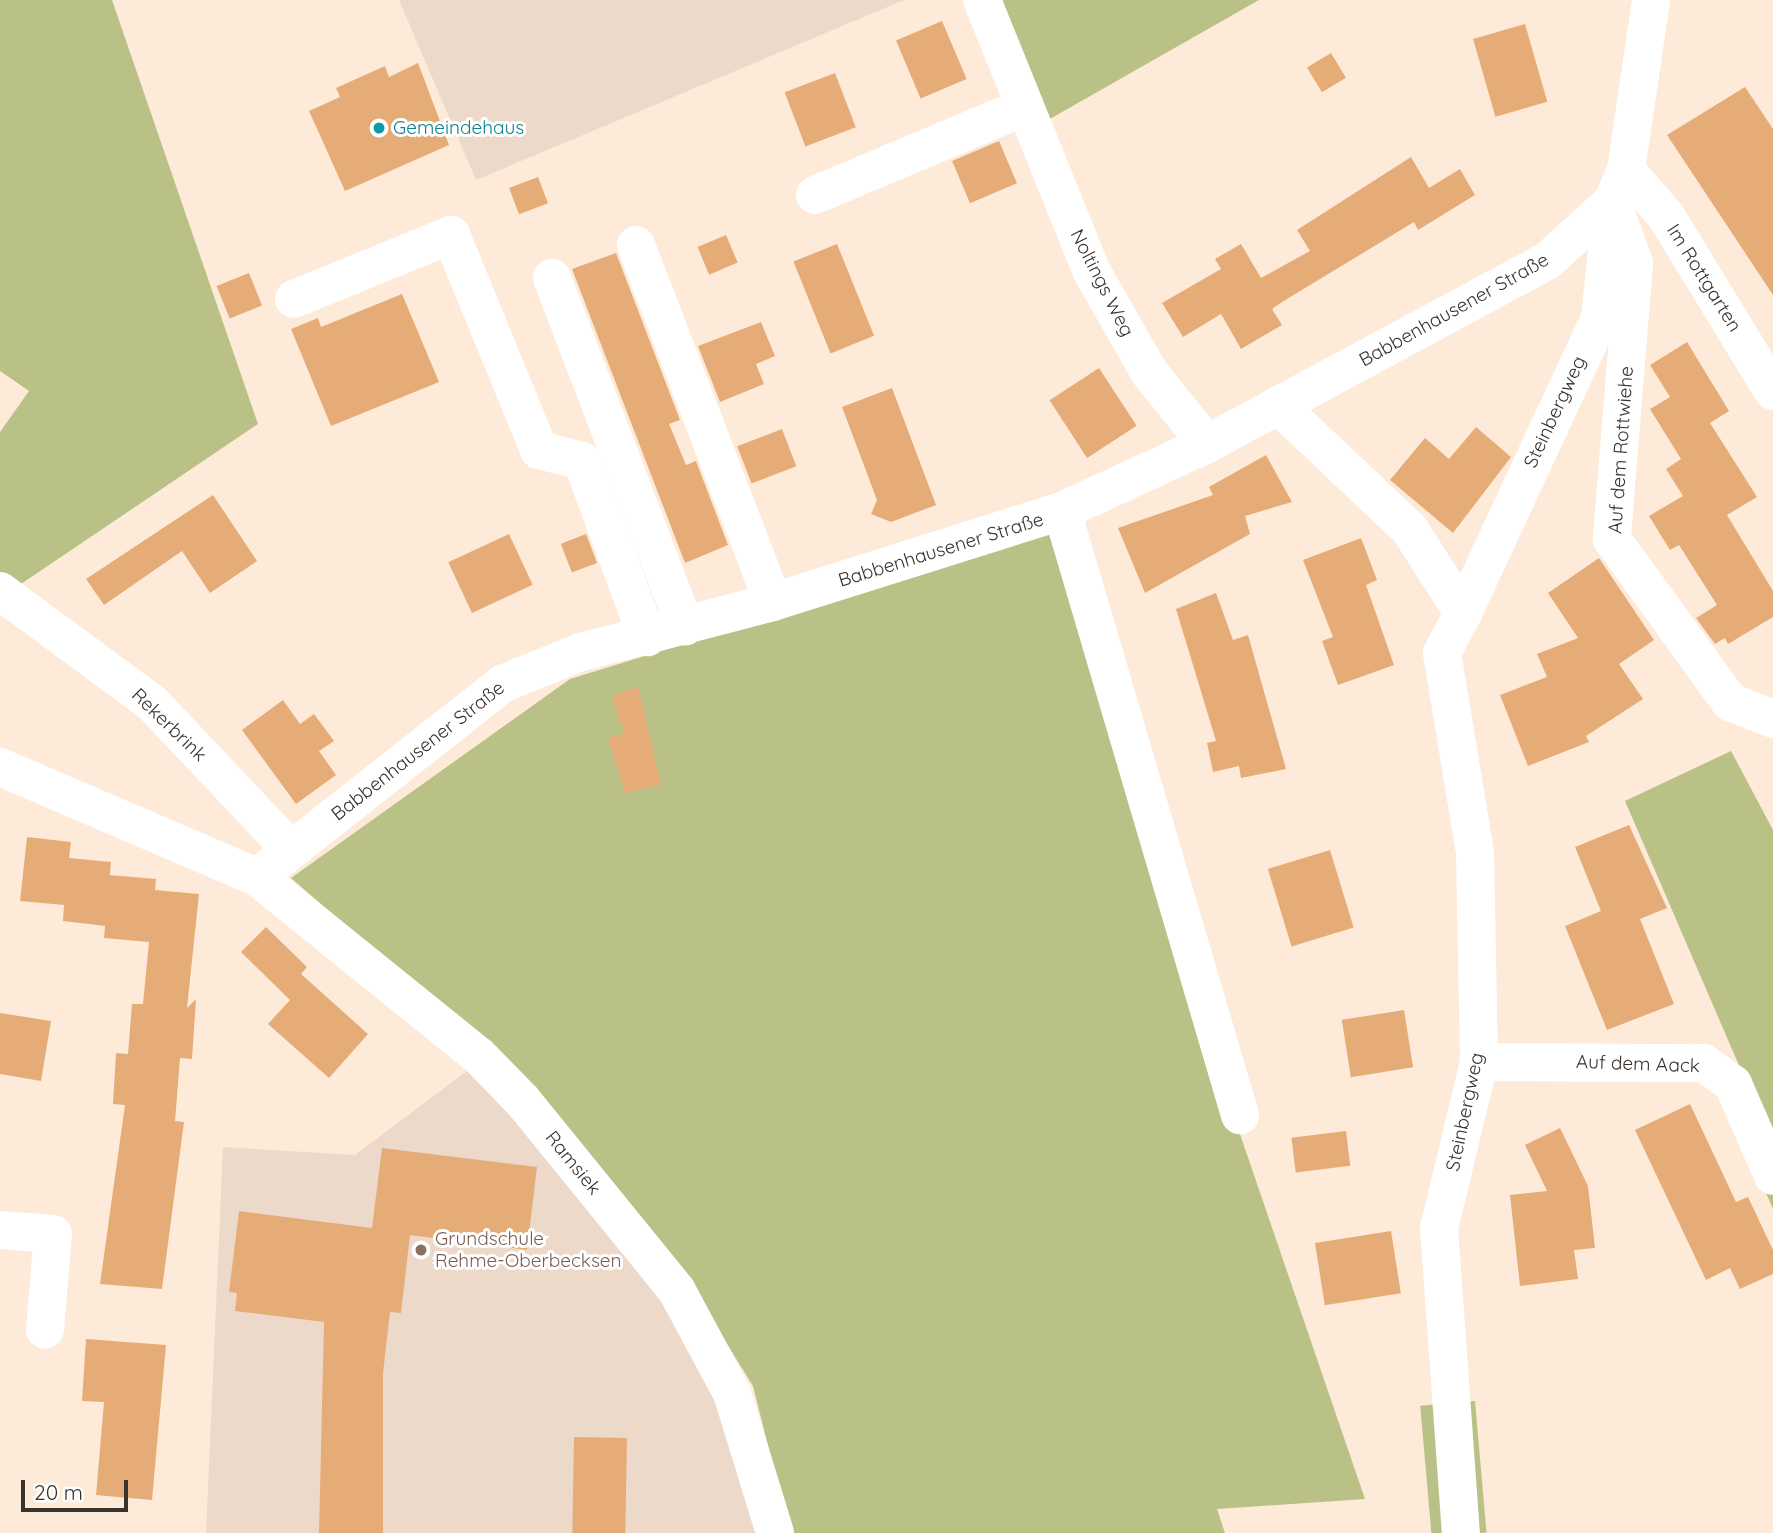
<!DOCTYPE html>
<html>
<head>
<meta charset="utf-8">
<style>
	body { margin:0 }
	#map { position:relative; width:1773px; height:1533px; overflow:hidden; background:#feead9; font-family:Quicksand,sans-serif }
	div>[style] { position:absolute }
	.education>* { inset:0; background:#edd9ca }
	.green>* { inset:0; background:#bac186; transform-origin:0 0 }
	.building>* { inset:0; background:#e6ac78; transform-origin:0 0 }
	.minor>* { height:38px; margin:-19px; padding:0 19px; transform-origin:19px; border-radius:19px; background:#fff }
	.dots>* { width:19px; height:19px; translate:-50% -50%; box-sizing:border-box; border:4px solid #fff; border-radius:50% }
	span { translate:-50% -50%; white-space:nowrap; text-align:center; line-height:1.15; -webkit-text-stroke:6px #fff; paint-order:stroke }
	.culture-label { font-size:19px; color:#0d838f }
	.left { translate:0 -50%; text-align:left }
	.street-label { font-size:19px; color:#3a322c }
	.education-label { font-size:19px; color:#785e54 }
	.scale { position:absolute; left:21px; top:1480px; width:107px; height:32px; box-sizing:border-box; border:4px solid #3a322c; border-top:0; padding-left:9px; font-size:21px; line-height:24px; white-space:nowrap; color:#3a322c; -webkit-text-stroke:5px #fff; paint-order:stroke }
</style>
</head>
<body>
<div id="map">
	<div class="education">
		<div style="clip-path:polygon(399px 0,904px 0,476px 180px)"></div>
		<div style="clip-path:polygon(467px 1071px,583px 1192px,665px 1307px,717px 1400px,760px 1533px,206px 1533px,223px 1147px,355px 1155px)"></div>
	</div>
	<div class="green">
		<div style="clip-path:polygon(0 0,112px 0,258px 424px,18px 586px,0 573px,0 432px,29px 391px,0 371px)"></div>
		<div style="clip-path:polygon(989px 0,1259px 0,1041px 124px)"></div>
		<div style="clip-path:polygon(1050px 531px,1218px 1070px,1365px 1499px,1217px 1509px,1225px 1533px,790px 1533px,753px 1386px,674px 1258px,483px 1045px,291px 878px,570px 679px)"></div>
		<div style="clip-path:polygon(1731px 751px,1773px 830px,1773px 1209px,1731px 1113px,1747px 1084px,1625px 801px)"></div>
		<div style="left:1475px;top:1401px;width:132px;height:55px;rotate:85deg"></div>
	</div>
	<div class="building">
		<div style="left:942px;top:21px;width:63px;height:50px;rotate:67deg"></div>
		<div style="left:1525px;top:24px;width:81px;height:54px;rotate:74deg"></div>
		<div style="left:1331px;top:53px;width:29px;height:28px;rotate:59deg"></div>
		<div style="clip-path:polygon(418px 63px,449px 145px,345px 191px,309px 111px,340px 97px,336px 88px,385px 66px,389px 77px)"></div>
		<div style="left:835px;top:73px;width:58px;height:54px;rotate:69deg"></div>
		<div style="clip-path:polygon(1745px 87px,1773px 129px,1773px 295px,1667px 135px)"></div>
		<div style="left:999px;top:141px;width:46px;height:51px;rotate:67deg"></div>
		<div style="clip-path:polygon(1411px 157px,1429px 188px,1460px 169px,1475px 195px,1418px 230px,1414px 222px,1282px 302px,1272px 309px,1282px 325px,1241px 349px,1221px 314px,1183px 337px,1162px 303px,1221px 269px,1215px 259px,1241px 244px,1261px 278px,1310px 251px,1297px 230px)"></div>
		<div style="left:538px;top:177px;width:28px;height:31px;rotate:69deg"></div>
		<div style="left:726px;top:235px;width:30px;height:31px;rotate:67deg"></div>
		<div style="left:837px;top:244px;width:99px;height:47px;rotate:68deg"></div>
		<div style="clip-path:polygon(616px 253px,680px 420px,669px 424px,686px 465px,696px 461px,728px 545px,685px 563px,572px 269px)"></div>
		<div style="left:249px;top:273px;width:35px;height:35px;rotate:68deg"></div>
		<div style="clip-path:polygon(402px 294px,439px 382px,331px 426px,291px 329px,318px 318px,321px 327px)"></div>
		<div style="clip-path:polygon(761px 322px,775px 356px,756px 364px,764px 384px,720px 402px,698px 346px)"></div>
		<div style="clip-path:polygon(1687px 342px,1729px 411px,1710px 423px,1757px 497px,1727px 515px,1773px 591px,1773px 617px,1728px 644px,1725px 638px,1715px 644px,1696px 618px,1717px 605px,1679px 545px,1670px 550px,1649px 516px,1683px 496px,1666px 469px,1681px 459px,1650px 409px,1670px 397px,1650px 365px)"></div>
		<div style="left:1099px;top:368px;width:69px;height:59px;rotate:57deg"></div>
		<div style="clip-path:polygon(892px 388px,936px 505px,891px 522px,871px 514px,877px 500px,842px 407px)"></div>
		<div style="clip-path:polygon(1476px 427px,1511px 457px,1453px 533px,1390px 480px,1425px 438px,1449px 459px)"></div>
		<div style="left:782px;top:429px;width:40px;height:48px;rotate:69deg"></div>
		<div style="clip-path:polygon(1266px 455px,1292px 502px,1245px 516px,1250px 534px,1145px 593px,1118px 528px,1213px 495px,1209px 487px)"></div>
		<div style="clip-path:polygon(213px 495px,257px 561px,210px 593px,182px 551px,104px 605px,86px 579px)"></div>
		<div style="left:509px;top:534px;width:56px;height:67px;rotate:65deg"></div>
		<div style="left:586px;top:534px;width:31px;height:27px;rotate:69deg"></div>
		<div style="clip-path:polygon(1361px 538px,1377px 580px,1366px 585px,1394px 665px,1338px 685px,1322px 641px,1333px 637px,1303px 560px)"></div>
		<div style="clip-path:polygon(1599px 558px,1654px 640px,1619px 664px,1643px 699px,1586px 736px,1589px 742px,1528px 766px,1500px 695px,1547px 677px,1537px 654px,1578px 638px,1548px 593px)"></div>
		<div style="clip-path:polygon(1216px 593px,1233px 640px,1248px 635px,1286px 769px,1241px 778px,1239px 766px,1213px 772px,1207px 743px,1216px 741px,1176px 609px)"></div>
		<div style="clip-path:polygon(638px 687px,661px 784px,625px 794px,608px 738px,624px 733px,612px 696px)"></div>
		<div style="clip-path:polygon(283px 700px,300px 724px,314px 714px,334px 741px,319px 751px,336px 775px,296px 804px,242px 730px)"></div>
		<div style="clip-path:polygon(1629px 825px,1667px 908px,1640px 919px,1674px 1004px,1607px 1030px,1565px 926px,1601px 911px,1575px 847px)"></div>
		<div style="clip-path:polygon(27px 837px,71px 842px,69px 858px,111px 862px,110px 875px,156px 879px,155px 890px,199px 894px,187px 1008px,196px 999px,192px 1059px,180px 1058px,175px 1121px,184px 1122px,162px 1289px,100px 1284px,125px 1105px,113px 1104px,116px 1053px,128px 1054px,132px 1004px,143px 1004px,149px 942px,104px 938px,105px 926px,63px 921px,64px 905px,20px 901px)"></div>
		<div style="left:1330px;top:850px;width:81px;height:65px;rotate:73deg"></div>
		<div style="clip-path:polygon(266px 927px,307px 967px,301px 974px,368px 1034px,329px 1078px,268px 1024px,290px 1000px,241px 952px)"></div>
		<div style="left:1404px;top:1010px;width:58px;height:63px;rotate:81deg"></div>
		<div style="clip-path:polygon(0 1013px,51px 1021px,41px 1081px,0 1074px)"></div>
		<div style="clip-path:polygon(1690px 1104px,1736px 1202px,1748px 1197px,1773px 1250px,1773px 1274px,1740px 1289px,1730px 1268px,1706px 1280px,1635px 1130px)"></div>
		<div style="clip-path:polygon(1560px 1128px,1588px 1186px,1595px 1248px,1574px 1250px,1578px 1279px,1520px 1286px,1510px 1195px,1547px 1191px,1525px 1145px)"></div>
		<div style="left:1346px;top:1131px;width:35px;height:55px;rotate:83deg"></div>
		<div style="clip-path:polygon(382px 1148px,537px 1167px,527px 1250px,410px 1235px,401px 1313px,390px 1312px,383px 1373px,383px 1533px,319px 1533px,324px 1322px,235px 1311px,237px 1293px,229px 1292px,239px 1211px,372px 1228px)"></div>
		<div style="left:1391px;top:1231px;width:63px;height:77px;rotate:81deg"></div>
		<div style="clip-path:polygon(86px 1339px,166px 1345px,152px 1500px,96px 1495px,104px 1402px,82px 1401px)"></div>
		<div style="left:574px;top:1437px;width:53px;height:96px;rotate:1deg"></div>
	</div>
	<div class="minor">
		<div style="left:982px;top:0;width:293px;rotate:68deg"></div>
		<div style="left:1092px;top:272px;width:115px;rotate:60.3deg"></div>
		<div style="left:1149px;top:372px;width:92px;rotate:51.1deg"></div>
		<div style="left:1626px;top:170px;width:61px;rotate:49deg"></div>
		<div style="left:1666px;top:216px;width:205px;rotate:58.6deg"></div>
		<div style="left:815px;top:195px;width:225px;rotate:-22.8deg"></div>
		<div style="left:1612px;top:202px;width:65px;rotate:70.2deg"></div>
		<div style="left:1634px;top:263px;width:277px;rotate:94.6deg"></div>
		<div style="left:1612px;top:539px;width:201px;rotate:54.1deg"></div>
		<div style="left:1730px;top:702px;width:46px;rotate:21.6deg"></div>
		<div style="left:636px;top:245px;width:382px;rotate:69deg"></div>
		<div style="left:552px;top:278px;width:373px;rotate:69.1deg"></div>
		<div style="left:294px;top:299px;width:170px;rotate:-22.2deg"></div>
		<div style="left:451px;top:235px;width:232px;rotate:67.7deg"></div>
		<div style="left:539px;top:450px;width:44px;rotate:14.3deg"></div>
		<div style="left:582px;top:461px;width:188px;rotate:69.7deg"></div>
		<div style="left:1278px;top:405px;width:182px;rotate:43.4deg"></div>
		<div style="left:1410px;top:530px;width:98px;rotate:57.4deg"></div>
		<div style="left:1463px;top:613px;width:45px;rotate:117.7deg"></div>
		<div style="left:1442px;top:653px;width:203px;rotate:80.6deg"></div>
		<div style="left:1475px;top:853px;width:209px;rotate:88.9deg"></div>
		<div style="left:1479px;top:1062px;width:171px;rotate:103.5deg"></div>
		<div style="left:1439px;top:1228px;width:306px;rotate:85.9deg"></div>
		<div style="left:1062px;top:511px;width:630px;rotate:73.58deg"></div>
		<div style="left:0;top:591px;width:190px;rotate:36.4deg"></div>
		<div style="left:153px;top:704px;width:201px;rotate:46.6deg"></div>
		<div style="left:1463px;top:613px;width:325px;rotate:-65.1deg"></div>
		<div style="left:1600px;top:318px;width:107px;rotate:-84.1deg"></div>
		<div style="left:0;top:767px;width:280px;rotate:23.2deg"></div>
		<div style="left:257px;top:877px;width:285px;rotate:38.9deg"></div>
		<div style="left:479px;top:1056px;width:62px;rotate:45.7deg"></div>
		<div style="left:522px;top:1100px;width:246px;rotate:50.9deg"></div>
		<div style="left:677px;top:1291px;width:116px;rotate:61.7deg"></div>
		<div style="left:732px;top:1393px;width:146px;rotate:72.9deg"></div>
		<div style="left:257px;top:877px;width:312px;rotate:-38.2deg"></div>
		<div style="left:502px;top:684px;width:85px;rotate:-22.1deg"></div>
		<div style="left:581px;top:652px;width:198px;rotate:-14.6deg"></div>
		<div style="left:773px;top:602px;width:303px;rotate:-17.5deg"></div>
		<div style="left:1062px;top:511px;width:160px;rotate:-24.8deg"></div>
		<div style="left:1207px;top:444px;width:386px;rotate:-28.3deg"></div>
		<div style="left:1547px;top:261px;width:88px;rotate:-42.2deg"></div>
		<div style="left:1612px;top:202px;width:35px;rotate:-66deg"></div>
		<div style="left:1626px;top:170px;width:172px;rotate:-81.6deg"></div>
		<div style="left:1479px;top:1062px;width:225px;rotate:0.3deg"></div>
		<div style="left:1704px;top:1063px;width:36px;rotate:36deg"></div>
		<div style="left:1733px;top:1084px;width:100px;rotate:66.5deg"></div>
		<div style="left:0;top:1230px;width:53px;rotate:4.3deg"></div>
		<div style="left:53px;top:1234px;width:96px;rotate:94.8deg"></div>
	</div>
	<div class="dots">
		<div style="left:379px;top:128px;background:#0f9aa8"></div>
		<div style="left:421px;top:1250px;background:#8d6e63"></div>
	</div>
	<div class="culture-label">
		<span class="left" style="left:393px;top:128px">Gemeindehaus</span>
	</div>
	<div class="street-label">
		<span style="left:1704px;top:278px;rotate:58deg">Im Rottgarten</span>
		<span style="left:1102px;top:283px;rotate:63deg">Noltings Weg</span>
		<span style="left:1454px;top:310px;rotate:-29deg">Babbenhausener Straße</span>
		<span style="left:1555px;top:412px;rotate:-65deg">Steinbergweg</span>
		<span style="left:1621px;top:450px;rotate:-86deg">Auf dem Rottwiehe</span>
		<span style="left:941px;top:550px;rotate:-17deg">Babbenhausener Straße</span>
		<span style="left:169px;top:725px;rotate:44deg">Rekerbrink</span>
		<span style="left:418px;top:751px;rotate:-38deg">Babbenhausener Straße</span>
		<span style="left:1638px;top:1064px;rotate:2deg">Auf dem Aack</span>
		<span style="left:1465px;top:1112px;rotate:-78deg">Steinbergweg</span>
		<span style="left:573px;top:1163px;rotate:51deg">Ramsiek</span>
	</div>
	<div class="education-label">
		<span class="left" style="left:435px;top:1250px">Grundschule<br>Rehme-Oberbecksen</span>
	</div>
	<div class="scale">20 m</div>
</div>
</body>
</html>
